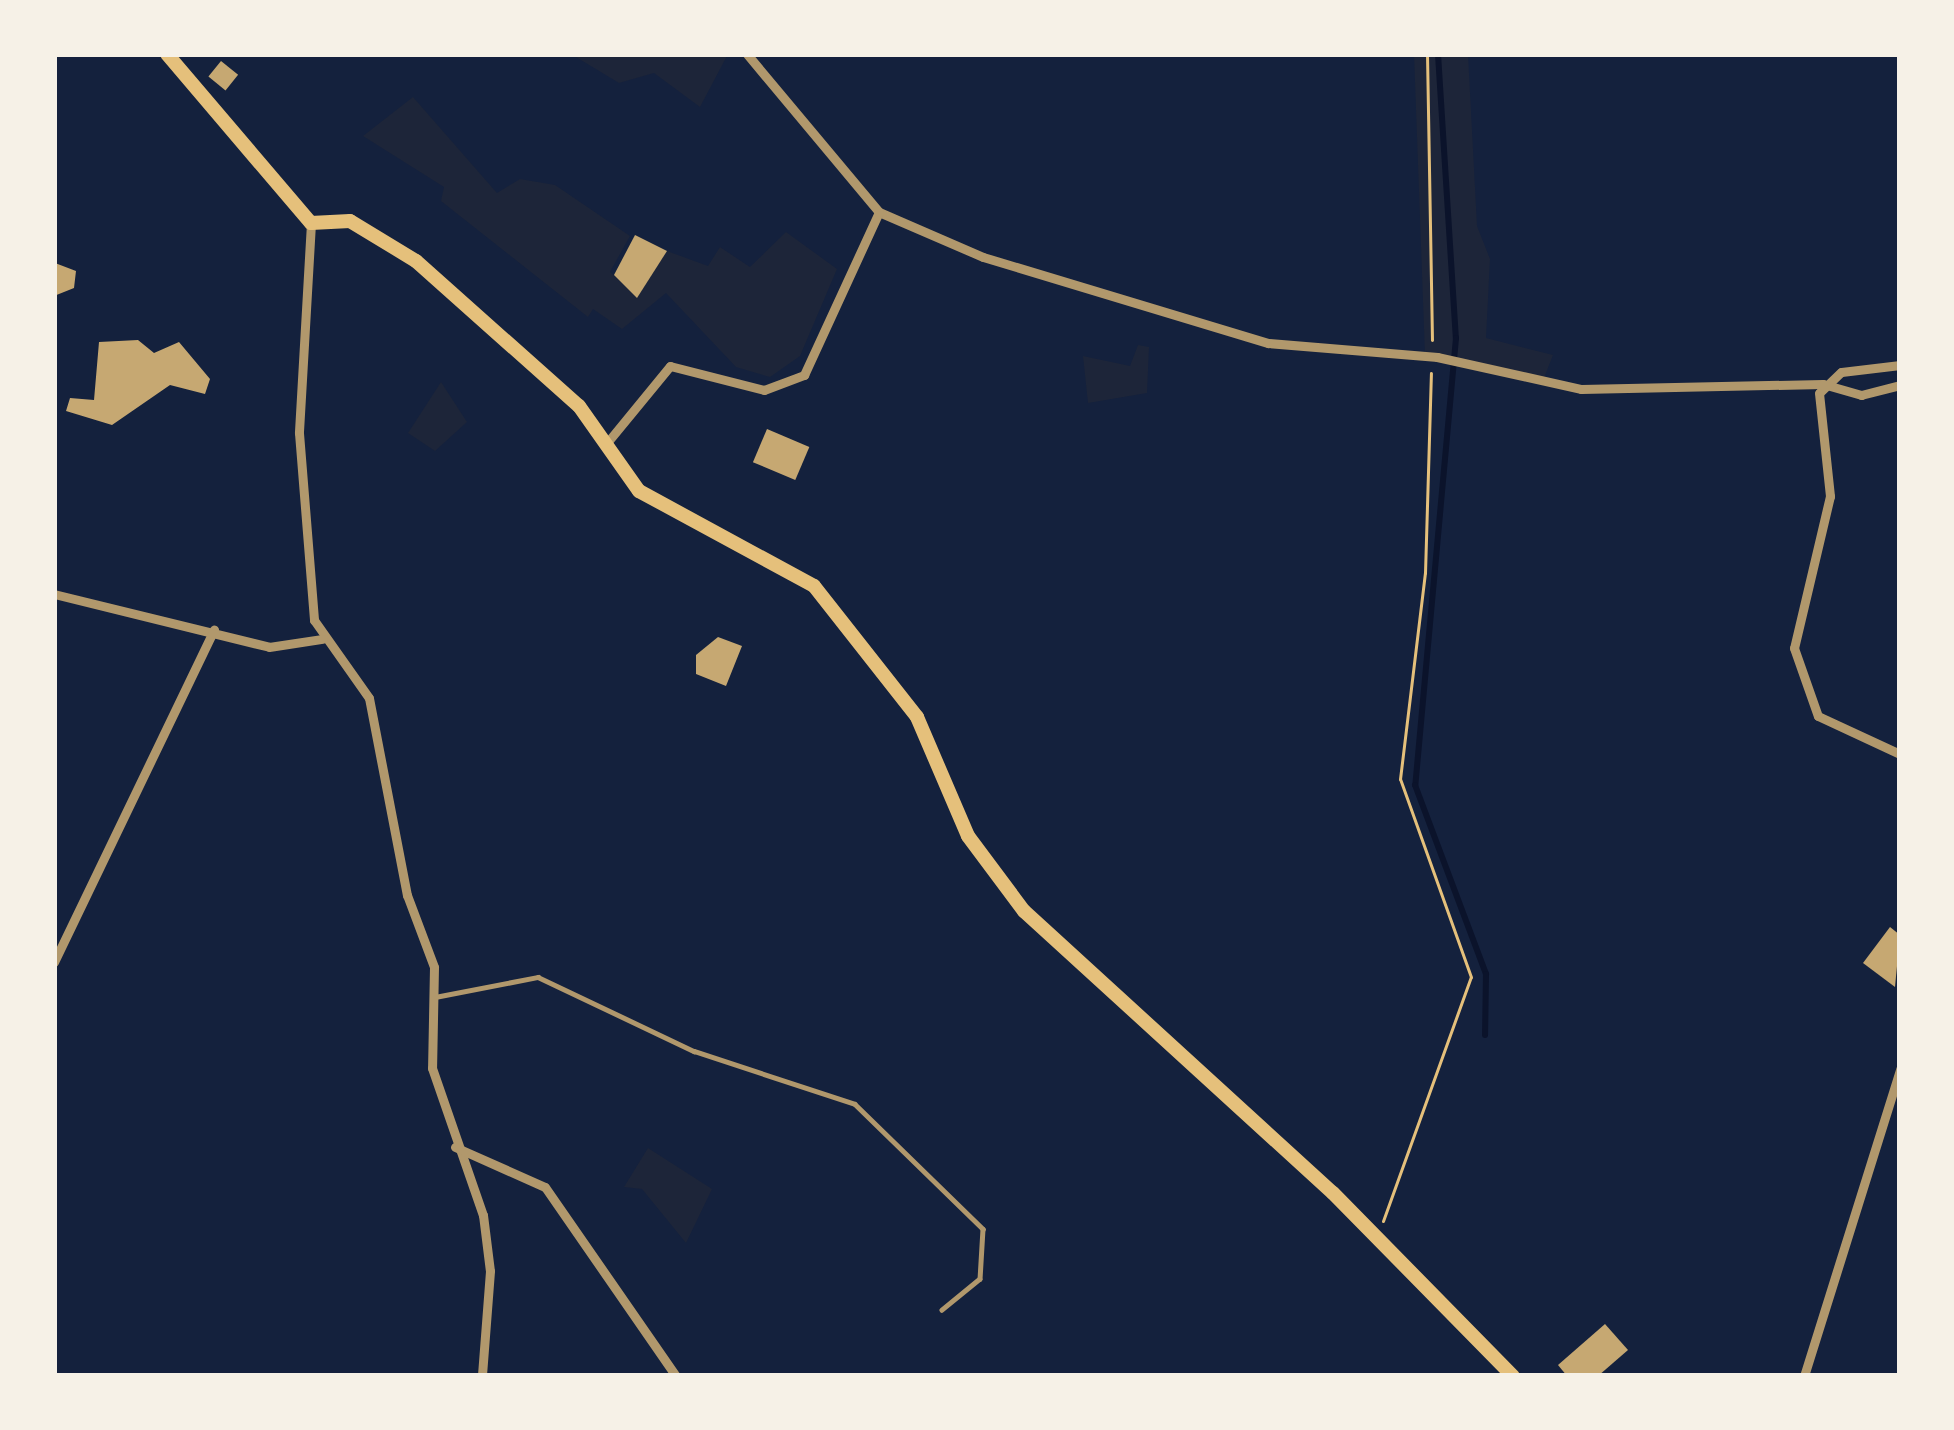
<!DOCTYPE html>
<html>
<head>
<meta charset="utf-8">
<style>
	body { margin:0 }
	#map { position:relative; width:1954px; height:1430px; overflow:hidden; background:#14213d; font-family:Quicksand,sans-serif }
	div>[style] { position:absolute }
	.green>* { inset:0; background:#1d2539 }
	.stream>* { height:6px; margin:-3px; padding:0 3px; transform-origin:3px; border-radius:3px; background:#0b132b }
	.building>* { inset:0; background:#c6a872; transform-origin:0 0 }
	.path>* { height:3px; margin:-1.5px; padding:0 1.5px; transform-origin:1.5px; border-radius:1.5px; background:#e5c07b }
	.service>* { height:4.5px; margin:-2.25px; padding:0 2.25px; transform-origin:2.25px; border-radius:2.25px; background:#b1986c }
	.minor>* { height:9px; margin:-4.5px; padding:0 4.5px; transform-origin:4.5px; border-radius:4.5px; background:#b1986c }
	.secondary>* { height:14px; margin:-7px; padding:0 7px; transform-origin:7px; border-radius:7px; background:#e5c07b }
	span { translate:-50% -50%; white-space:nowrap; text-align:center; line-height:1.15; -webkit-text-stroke:12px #f6f1e7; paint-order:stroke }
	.frame { position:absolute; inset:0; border:57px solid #f6f1e7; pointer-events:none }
</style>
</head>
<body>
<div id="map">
	<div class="green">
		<div style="clip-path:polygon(571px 54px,728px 54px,700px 107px,654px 73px,619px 83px)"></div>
		<div style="clip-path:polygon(1414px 54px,1468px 54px,1477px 226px,1490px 259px,1486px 338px,1553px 355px,1542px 383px,1425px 356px)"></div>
		<div style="clip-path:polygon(413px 97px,497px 193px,520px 179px,555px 185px,630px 236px,610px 272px,637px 297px,667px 251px,708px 266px,720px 247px,750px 267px,786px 232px,837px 269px,800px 356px,770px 377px,736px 367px,666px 293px,622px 329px,593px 309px,588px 317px,441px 201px,444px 187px,363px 136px)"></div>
		<div style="clip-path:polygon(1138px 345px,1149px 347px,1147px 393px,1088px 403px,1083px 356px,1130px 366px)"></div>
		<div style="clip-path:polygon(441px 382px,467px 422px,435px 451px,408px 433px)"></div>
		<div style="clip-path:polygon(648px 1148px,712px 1189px,686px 1243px,642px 1189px,624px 1187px)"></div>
	</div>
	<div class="stream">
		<div style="left:1438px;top:54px;width:285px;rotate:86.4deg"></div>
		<div style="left:1456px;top:338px;width:449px;rotate:95.2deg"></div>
		<div style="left:1415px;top:785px;width:202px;rotate:69.4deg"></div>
		<div style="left:1486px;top:974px;width:61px;rotate:90.9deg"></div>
	</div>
	<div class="building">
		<div style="left:221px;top:61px;width:22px;height:20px;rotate:39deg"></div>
		<div style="clip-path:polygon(635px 235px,667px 251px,637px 298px,614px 275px)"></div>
		<div style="clip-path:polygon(54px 238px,55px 263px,76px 271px,74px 288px,54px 296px)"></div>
		<div style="clip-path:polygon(138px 340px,154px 353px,179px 342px,210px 379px,205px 394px,170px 385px,112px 425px,66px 411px,70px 398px,94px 400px,99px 342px)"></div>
		<div style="left:767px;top:429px;width:46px;height:36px;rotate:23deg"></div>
		<div style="clip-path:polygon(718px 637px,742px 646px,726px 686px,696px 674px,696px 655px)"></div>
		<div style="clip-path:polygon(1890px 927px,1900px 935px,1895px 987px,1863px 963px)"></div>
		<div style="clip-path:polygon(1605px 1324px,1628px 1350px,1598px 1376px,1567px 1376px,1558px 1365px)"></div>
	</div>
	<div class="path">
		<div style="left:1427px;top:54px;width:286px;rotate:89deg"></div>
		<div style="left:1383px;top:1221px;width:259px;rotate:-70.2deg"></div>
		<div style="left:1471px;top:977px;width:210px;rotate:-109.7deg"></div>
		<div style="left:1400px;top:779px;width:208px;rotate:-83.1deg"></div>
		<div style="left:1425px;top:573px;width:200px;rotate:-88.3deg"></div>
	</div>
	<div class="service">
		<div style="left:435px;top:997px;width:105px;rotate:-11deg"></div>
		<div style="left:538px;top:977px;width:173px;rotate:25.4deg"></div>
		<div style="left:694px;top:1051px;width:169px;rotate:18.2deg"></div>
		<div style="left:855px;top:1104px;width:179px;rotate:44.3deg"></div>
		<div style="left:983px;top:1229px;width:50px;rotate:93.4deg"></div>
		<div style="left:980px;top:1279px;width:49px;rotate:140.8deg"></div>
	</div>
	<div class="minor">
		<div style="left:879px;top:212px;width:113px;rotate:23.4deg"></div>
		<div style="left:983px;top:257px;width:298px;rotate:16.8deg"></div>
		<div style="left:1268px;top:343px;width:170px;rotate:4.7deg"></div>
		<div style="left:1437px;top:357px;width:148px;rotate:12.5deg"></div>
		<div style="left:1581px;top:389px;width:242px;rotate:-1.2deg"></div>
		<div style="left:1823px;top:384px;width:40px;rotate:16deg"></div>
		<div style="left:1861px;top:395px;width:40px;rotate:-14.4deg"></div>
		<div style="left:311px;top:223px;width:210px;rotate:93.3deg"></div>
		<div style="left:299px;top:433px;width:188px;rotate:85.4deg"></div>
		<div style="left:314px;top:620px;width:95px;rotate:54.8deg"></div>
		<div style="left:369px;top:698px;width:201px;rotate:79.1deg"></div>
		<div style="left:407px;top:895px;width:77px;rotate:69.4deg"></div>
		<div style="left:434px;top:967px;width:101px;rotate:91.1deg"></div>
		<div style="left:432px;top:1068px;width:156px;rotate:70.9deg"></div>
		<div style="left:483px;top:1215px;width:56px;rotate:82.9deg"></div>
		<div style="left:490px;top:1271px;width:105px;rotate:94.4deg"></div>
		<div style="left:1900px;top:365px;width:59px;rotate:173.2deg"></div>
		<div style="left:1841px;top:372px;width:30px;rotate:136deg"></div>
		<div style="left:1819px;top:393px;width:104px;rotate:83.9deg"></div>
		<div style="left:1830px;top:496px;width:156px;rotate:103.3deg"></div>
		<div style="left:1794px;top:648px;width:72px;rotate:70.6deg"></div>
		<div style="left:1818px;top:716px;width:90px;rotate:24.9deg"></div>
		<div style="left:606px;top:444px;width:101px;rotate:-50.6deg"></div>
		<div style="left:670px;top:366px;width:97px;rotate:14.3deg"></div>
		<div style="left:764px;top:390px;width:43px;rotate:-20.6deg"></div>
		<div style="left:804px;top:375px;width:179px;rotate:-65.3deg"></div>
		<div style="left:879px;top:212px;width:206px;rotate:-129.9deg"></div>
		<div style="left:54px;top:594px;width:221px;rotate:13.8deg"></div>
		<div style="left:269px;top:647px;width:54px;rotate:-8.6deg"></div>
		<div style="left:54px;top:962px;width:369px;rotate:-64.3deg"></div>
		<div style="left:455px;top:1147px;width:98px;rotate:24deg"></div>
		<div style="left:545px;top:1187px;width:230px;rotate:55.3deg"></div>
		<div style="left:1804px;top:1376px;width:322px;rotate:-72.6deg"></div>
	</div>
	<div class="secondary">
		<div style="left:167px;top:54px;width:222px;rotate:49.6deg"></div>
		<div style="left:311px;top:223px;width:39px;rotate:-3deg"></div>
		<div style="left:350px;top:221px;width:77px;rotate:31.2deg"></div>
		<div style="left:416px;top:261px;width:218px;rotate:41.7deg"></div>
		<div style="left:579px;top:406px;width:104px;rotate:54.8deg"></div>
		<div style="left:639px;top:491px;width:199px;rotate:28.5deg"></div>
		<div style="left:814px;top:586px;width:167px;rotate:51.8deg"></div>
		<div style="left:917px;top:717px;width:129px;rotate:66.8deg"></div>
		<div style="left:968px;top:836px;width:94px;rotate:53.3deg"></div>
		<div style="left:1024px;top:911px;width:418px;rotate:42.4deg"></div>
		<div style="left:1333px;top:1193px;width:257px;rotate:45.5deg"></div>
	</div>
	<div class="frame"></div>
</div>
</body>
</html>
